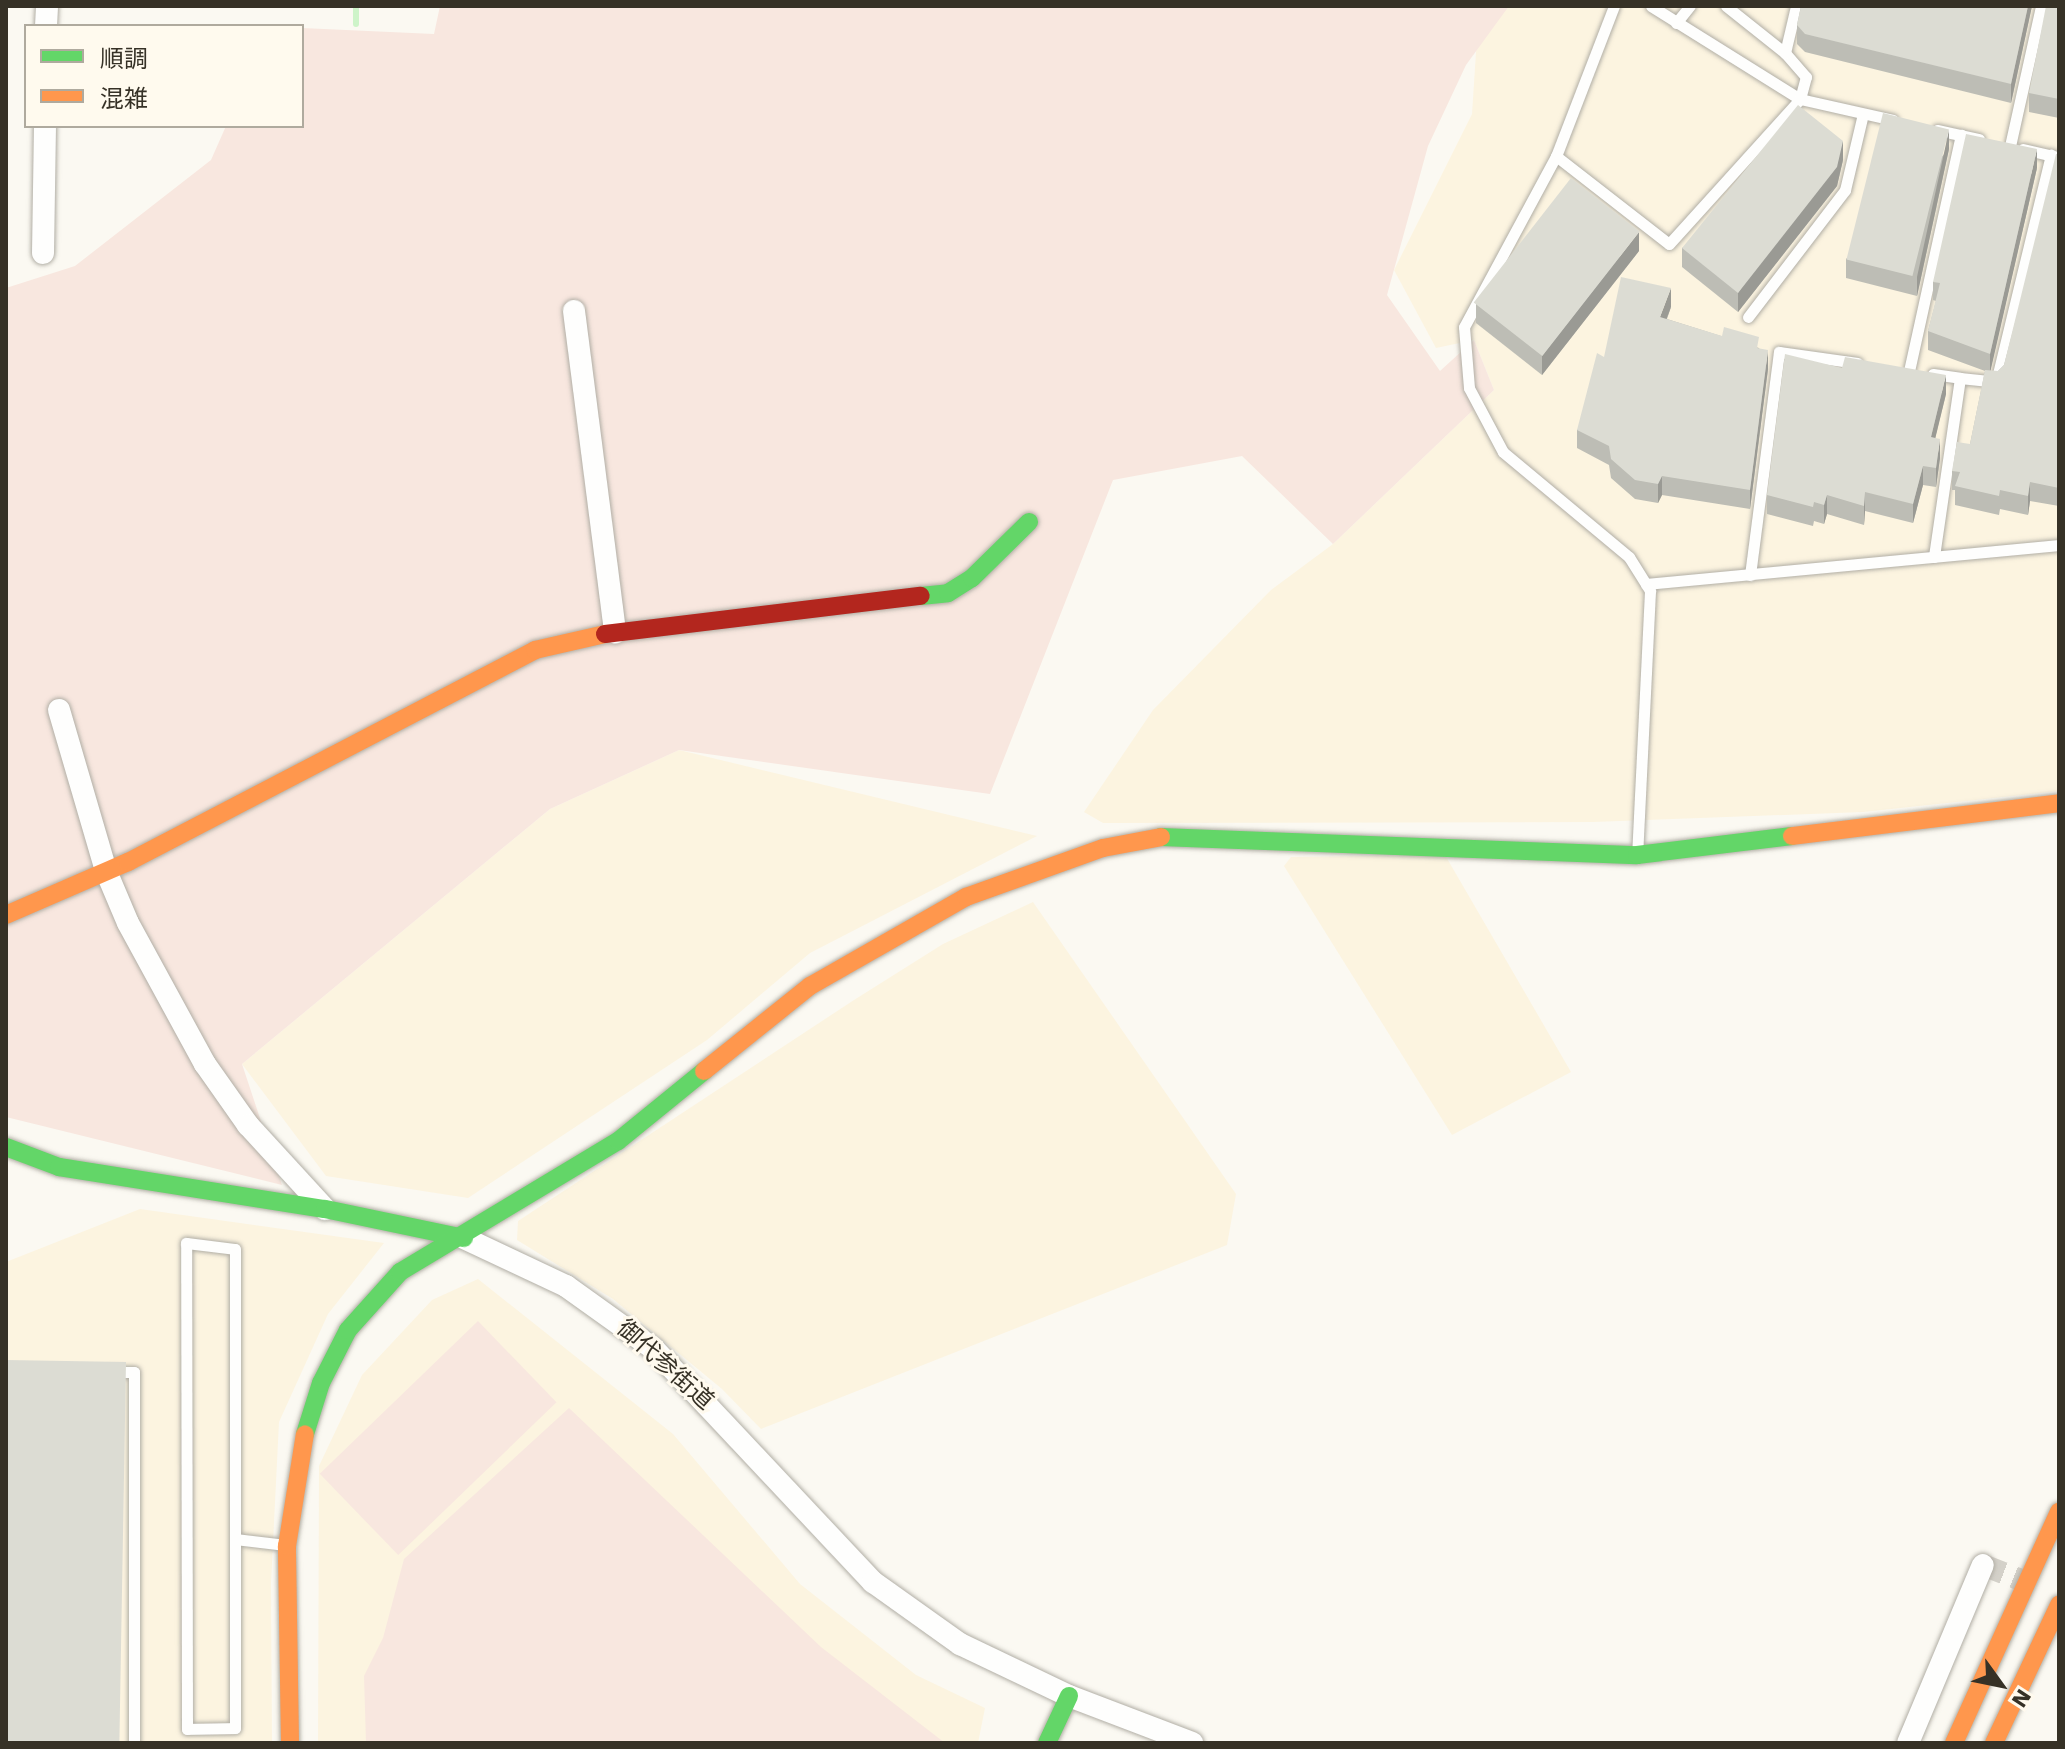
<!DOCTYPE html>
<html>
<head>
<meta charset="utf-8">
<style>
	body { margin:0 }
	#map { position:relative; width:2065px; height:1749px; overflow:hidden; background:#fbf9f2; font-family:"Work Sans","Noto Sans JP",sans-serif }
	div>[style] { position:absolute }
	.built>* { inset:0; background:#fcf4e0 }
	.green>* { inset:0; background:#f8e7df; transform-origin:0 0 }
	.stream>* { height:6px; margin:-3px; padding:0 3px; transform-origin:3px; border-radius:3px; background:#cef4c9 }
	.street-tunnel>* { height:22px; margin-top:-11px; transform-origin:0; background:repeating-linear-gradient(90deg,#d4d1c9 0 22px,transparent 0 33px) }
	.roads { filter:drop-shadow(0 0 2px #b1aea5) drop-shadow(0 0 2px #b1aea5) }
	.lane>* { height:11px; margin:-5.5px; padding:0 5.5px; transform-origin:5.5px; border-radius:5.5px; background:#fefefd }
	.street>* { height:22px; margin:-11px; padding:0 11px; transform-origin:11px; border-radius:11px; background:#fefefd }
	.fast>* { height:18px; margin:-9px; padding:0 9px; transform-origin:9px; border-radius:9px; background:#63d668 }
	.slow>* { height:18px; margin:-9px; padding:0 9px; transform-origin:9px; border-radius:9px; background:#ff974d }
	.jam>* { height:18px; margin:-9px; padding:0 9px; transform-origin:9px; border-radius:9px; background:#b3261e }
	.wall>* { inset:0; background:#bdbdb5 }
	.shaded-wall>* { inset:0; background:#9a9a94 }
	.building>* { inset:0; background:#dcdcd3; transform-origin:0 0 }
	span { translate:-50% -50%; white-space:nowrap; text-align:center; line-height:1.15; -webkit-text-stroke:6px #fffaee; paint-order:stroke }
	.street-label { font-size:24px; color:#363126 }
	.frame { position:absolute; inset:0; border:8px solid #363126; pointer-events:none }
	.legend { position:absolute; left:24px; top:24px; width:280px; height:104px; box-sizing:border-box; background:#fffaee; border:2px solid #afaa9e; margin:0; padding:10px 14px; list-style:none; font-size:24px; color:#363126 }
	.legend li { display:flex; align-items:center; gap:16px; height:40px }
	.legend b { width:40px; border:2px solid #afaa9e }
	.north { position:absolute; left:1961px; top:1645px; width:80px; height:80px; -webkit-text-stroke:6px #fffaee; paint-order:stroke; rotate:123deg; font-size:22px; font-weight:700; line-height:32px; text-align:center; color:#363126 }
	.north::after { content:''; display:block; margin:auto; width:28px; height:36px; background:#363126; clip-path:polygon(50% 0,100% 100%,50% 72%,0 100%) }
</style>
</head>
<body>
<div id="map">
	<div class="built">
		<div style="clip-path:polygon(1479px 6px,2059px 6px,2059px 791px,1863px 812px,1593px 822px,1103px 823px,1084px 812px,1153px 710px,1271px 590px,1333px 544px,1494px 390px,1474px 340px,1436px 348px,1394px 270px,1472px 114px)"></div>
		<div style="clip-path:polygon(679px 750px,1037px 836px,810px 953px,707px 1040px,468px 1198px,326px 1176px,242px 1064px,550px 809px)"></div>
		<div style="clip-path:polygon(1445px 855px,1571px 1072px,1452px 1135px,1284px 866px,1291px 857px)"></div>
		<div style="clip-path:polygon(1033px 902px,1236px 1194px,1227px 1245px,761px 1429px,722px 1389px,613px 1299px,517px 1240px,518px 1221px,854px 1000px,943px 944px)"></div>
		<div style="clip-path:polygon(140px 1209px,384px 1243px,328px 1314px,279px 1422px,271px 1583px,272px 1743px,6px 1743px,6px 1262px)"></div>
		<div style="clip-path:polygon(478px 1279px,673px 1434px,800px 1584px,916px 1675px,985px 1708px,978px 1743px,318px 1743px,319px 1466px,362px 1375px,432px 1300px)"></div>
	</div>
	<div class="green">
		<div style="clip-path:polygon(440px 6px,1509px 6px,1466px 65px,1428px 146px,1387px 295px,1440px 371px,1474px 340px,1494px 390px,1333px 544px,1242px 456px,1113px 480px,990px 794px,679px 750px,550px 809px,242px 1064px,282px 1185px,6px 1117px,6px 288px,75px 266px,211px 160px,226px 126px,302px 126px,302px 28px,434px 34px)"></div>
		<div style="left:478px;top:1321px;width:113px;height:220px;rotate:46deg"></div>
		<div style="clip-path:polygon(569px 1408px,821px 1647px,945px 1743px,366px 1743px,364px 1676px,383px 1638px,404px 1559px)"></div>
	</div>
	<div class="stream">
		<div style="left:356px;top:24px;width:18px;rotate:-90deg"></div>
	</div>
	<div class="street-tunnel">
		<div style="left:1983px;top:1565px;width:57px;rotate:21.6deg"></div>
	</div>
	<div class="roads">
		<div class="lane">
			<div style="left:1614px;top:6px;width:161px;rotate:111.1deg"></div>
			<div style="left:1556px;top:156px;width:194px;rotate:118.3deg"></div>
			<div style="left:1464px;top:327px;width:61px;rotate:85.3deg"></div>
			<div style="left:1469px;top:388px;width:72px;rotate:62deg"></div>
			<div style="left:1503px;top:452px;width:164px;rotate:39.8deg"></div>
			<div style="left:1629px;top:557px;width:40px;rotate:58deg"></div>
			<div style="left:1650px;top:591px;width:264px;rotate:92.8deg"></div>
			<div style="left:1651px;top:6px;width:176px;rotate:32deg"></div>
			<div style="left:1800px;top:99px;width:95px;rotate:12.7deg"></div>
			<div style="left:1726px;top:6px;width:75px;rotate:38.5deg"></div>
			<div style="left:1676px;top:23px;width:22px;rotate:-51deg"></div>
			<div style="left:1937px;top:130px;width:43px;rotate:12.1deg"></div>
			<div style="left:2010px;top:146px;width:143px;rotate:-77.5deg"></div>
			<div style="left:2023px;top:149px;width:37px;rotate:13deg"></div>
			<div style="left:1556px;top:156px;width:143px;rotate:37.9deg"></div>
			<div style="left:1669px;top:244px;width:195px;rotate:-47.9deg"></div>
			<div style="left:1800px;top:99px;width:23px;rotate:-75deg"></div>
			<div style="left:1806px;top:77px;width:32px;rotate:-131deg"></div>
			<div style="left:1785px;top:53px;width:48px;rotate:-76.8deg"></div>
			<div style="left:1748px;top:317px;width:160px;rotate:-52.6deg"></div>
			<div style="left:1845px;top:190px;width:78px;rotate:-76.7deg"></div>
			<div style="left:1909px;top:371px;width:242px;rotate:-77.6deg"></div>
			<div style="left:1933px;top:374px;width:27px;rotate:8deg"></div>
			<div style="left:1960px;top:378px;width:181px;rotate:98.3deg"></div>
			<div style="left:1960px;top:378px;width:36px;rotate:6deg"></div>
			<div style="left:1996px;top:382px;width:234px;rotate:-76.4deg"></div>
			<div style="left:1750px;top:575px;width:225px;rotate:-82.6deg"></div>
			<div style="left:1779px;top:352px;width:79px;rotate:8deg"></div>
			<div style="left:1646px;top:584px;width:415px;rotate:-5.4deg"></div>
			<div style="left:186px;top:1243px;width:49px;rotate:7deg"></div>
			<div style="left:235px;top:1249px;width:479px;rotate:90deg"></div>
			<div style="left:235px;top:1728px;width:48px;rotate:178.8deg"></div>
			<div style="left:187px;top:1729px;width:486px;rotate:-90.1deg"></div>
			<div style="left:111px;top:1372px;width:23px"></div>
			<div style="left:134px;top:1372px;width:371px;rotate:90deg"></div>
			<div style="left:235px;top:1539px;width:51px;rotate:6.7deg"></div>
		</div>
		<div class="street">
			<div style="left:46px;top:26px;width:20px;rotate:-87deg"></div>
			<div style="left:43px;top:253px;width:127px;rotate:-89.1deg"></div>
			<div style="left:574px;top:311px;width:324px;rotate:82.7deg"></div>
			<div style="left:59px;top:710px;width:168px;rotate:73.7deg"></div>
			<div style="left:106px;top:871px;width:56px;rotate:67.1deg"></div>
			<div style="left:128px;top:923px;width:161px;rotate:61.4deg"></div>
			<div style="left:205px;top:1064px;width:75px;rotate:54.8deg"></div>
			<div style="left:248px;top:1125px;width:114px;rotate:47.5deg"></div>
			<div style="left:464px;top:1238px;width:113px;rotate:25.2deg"></div>
			<div style="left:566px;top:1286px;width:108px;rotate:35.6deg"></div>
			<div style="left:654px;top:1349px;width:320px;rotate:46.8deg"></div>
			<div style="left:873px;top:1582px;width:107px;rotate:35.5deg"></div>
			<div style="left:960px;top:1644px;width:121px;rotate:25.5deg"></div>
			<div style="left:1069px;top:1696px;width:132px;rotate:20.9deg"></div>
			<div style="left:1908px;top:1743px;width:193px;rotate:-67.2deg"></div>
		</div>
		<div class="fast">
			<div style="left:921px;top:596px;width:27px;rotate:-6deg"></div>
			<div style="left:948px;top:593px;width:28px;rotate:-32deg"></div>
			<div style="left:972px;top:578px;width:80px;rotate:-44.5deg"></div>
			<div style="left:1161px;top:837px;width:476px;rotate:2.2deg"></div>
			<div style="left:1637px;top:855px;width:156px;rotate:-7deg"></div>
			<div style="left:6px;top:1147px;width:57px;rotate:20.7deg"></div>
			<div style="left:59px;top:1167px;width:269px;rotate:9deg"></div>
			<div style="left:325px;top:1209px;width:142px;rotate:11.8deg"></div>
			<div style="left:305px;top:1434px;width:53px;rotate:-72.6deg"></div>
			<div style="left:321px;top:1383px;width:59px;rotate:-63deg"></div>
			<div style="left:348px;top:1330px;width:78px;rotate:-48.1deg"></div>
			<div style="left:400px;top:1272px;width:254px;rotate:-31deg"></div>
			<div style="left:618px;top:1141px;width:111px;rotate:-39.1deg"></div>
			<div style="left:1047px;top:1743px;width:52px;rotate:-64.9deg"></div>
		</div>
		<div class="slow">
			<div style="left:1792px;top:836px;width:269px;rotate:-7deg"></div>
			<div style="left:6px;top:915px;width:133px;rotate:-23.5deg"></div>
			<div style="left:128px;top:862px;width:459px;rotate:-27.5deg"></div>
			<div style="left:535px;top:650px;width:72px;rotate:-12.9deg"></div>
			<div style="left:704px;top:1071px;width:136px;rotate:-38.7deg"></div>
			<div style="left:810px;top:986px;width:180px;rotate:-29.7deg"></div>
			<div style="left:966px;top:897px;width:145px;rotate:-19.7deg"></div>
			<div style="left:1103px;top:848px;width:59px;rotate:-10.7deg"></div>
			<div style="left:290px;top:1743px;width:197px;rotate:-90.9deg"></div>
			<div style="left:287px;top:1546px;width:113px;rotate:-80.9deg"></div>
			<div style="left:1954px;top:1743px;width:254px;rotate:-65.6deg"></div>
			<div style="left:1994px;top:1743px;width:153px;rotate:-64.8deg"></div>
		</div>
		<div class="jam">
			<div style="left:605px;top:634px;width:318px;rotate:-6.9deg"></div>
		</div>
	</div>
	<div class="wall">
		<div style="clip-path:polygon(1801px 6px,2032px 6px,2011px 103px,1805px 52px,1797px 44px,1797px 25px)"></div>
		<div style="clip-path:polygon(2059px 6px,2059px 118px,2029px 112px,2029px 93px)"></div>
		<div style="clip-path:polygon(1949px 149px,1917px 296px,1846px 278px,1846px 259px)"></div>
		<div style="clip-path:polygon(2059px 154px,2059px 506px,2030px 501px,2028px 515px,2000px 509px,1999px 515px,1955px 505px,1955px 490px,1952px 490px,1952px 471px,1970px 444px,1985px 371px,1928px 350px,1928px 331px,1936px 301px,1933px 300px,1933px 282px,2037px 168px,1990px 371px,1998px 371px,2004px 365px)"></div>
		<div style="clip-path:polygon(1843px 160px,1837px 186px,1738px 312px,1682px 267px,1682px 248px)"></div>
		<div style="clip-path:polygon(1639px 251px,1542px 375px,1476px 323px,1476px 304px)"></div>
		<div style="clip-path:polygon(1671px 307px,1667px 319px,1759px 348px,1768px 369px,1750px 509px,1662px 495px,1658px 503px,1635px 499px,1611px 478px,1609px 465px,1577px 448px,1577px 430px)"></div>
		<div style="clip-path:polygon(1842px 368px,1946px 394px,1935px 438px,1940px 458px,1936px 487px,1923px 485px,1913px 523px,1865px 511px,1864px 525px,1827px 514px,1824px 524px,1814px 521px,1813px 526px,1767px 514px,1767px 495px)"></div>
	</div>
	<div class="shaded-wall">
		<div style="clip-path:polygon(2028px 6px,2032px 6px,2011px 103px,2011px 84px)"></div>
		<div style="clip-path:polygon(1949px 130px,1949px 149px,1917px 296px,1917px 277px)"></div>
		<div style="clip-path:polygon(1843px 141px,1843px 160px,1837px 186px,1738px 312px,1738px 293px)"></div>
		<div style="clip-path:polygon(2037px 149px,2037px 168px,1990px 373px,1990px 354px)"></div>
		<div style="clip-path:polygon(1639px 232px,1639px 251px,1542px 375px,1542px 356px)"></div>
		<div style="clip-path:polygon(1671px 288px,1671px 307px,1660px 336px,1660px 317px)"></div>
		<div style="clip-path:polygon(1768px 350px,1768px 369px,1750px 509px,1750px 490px)"></div>
		<div style="clip-path:polygon(1946px 375px,1946px 394px,1931px 456px,1931px 437px)"></div>
		<div style="clip-path:polygon(1940px 439px,1940px 458px,1936px 487px,1936px 468px)"></div>
		<div style="clip-path:polygon(1923px 466px,1923px 485px,1913px 523px,1913px 504px)"></div>
		<div style="clip-path:polygon(1662px 476px,1662px 495px,1658px 503px,1658px 484px)"></div>
		<div style="clip-path:polygon(2030px 482px,2030px 501px,2028px 515px,2028px 496px)"></div>
		<div style="clip-path:polygon(1865px 492px,1865px 511px,1864px 525px,1864px 506px)"></div>
		<div style="clip-path:polygon(1827px 495px,1827px 514px,1824px 524px,1824px 505px)"></div>
	</div>
	<div class="building">
		<div style="clip-path:polygon(1801px 6px,2028px 6px,2011px 84px,1805px 34px,1797px 25px)"></div>
		<div style="clip-path:polygon(2046px 6px,2059px 6px,2059px 99px,2029px 93px)"></div>
		<div style="clip-path:polygon(1798px 105px,1843px 141px,1837px 167px,1738px 293px,1682px 248px)"></div>
		<div style="left:1883px;top:113px;width:68px;height:151px;rotate:14deg"></div>
		<div style="clip-path:polygon(1966px 134px,2037px 149px,1990px 354px,1928px 331px,1940px 283px,1933px 282px)"></div>
		<div style="clip-path:polygon(2056px 154px,2059px 154px,2059px 488px,2030px 482px,2028px 496px,2000px 490px,1999px 496px,1955px 486px,1960px 472px,1952px 471px,1957px 442px,1970px 444px,1985px 370px,1998px 371px,2004px 365px)"></div>
		<div style="left:1571px;top:178px;width:87px;height:158px;rotate:38deg"></div>
		<div style="clip-path:polygon(1621px 277px,1671px 288px,1660px 317px,1722px 336px,1724px 327px,1759px 337px,1757px 348px,1768px 350px,1750px 490px,1662px 476px,1658px 484px,1635px 480px,1611px 459px,1609px 446px,1577px 430px,1597px 353px,1604px 357px)"></div>
		<div style="clip-path:polygon(1785px 354px,1842px 368px,1845px 357px,1946px 375px,1931px 437px,1940px 439px,1936px 468px,1923px 466px,1913px 504px,1865px 492px,1864px 506px,1827px 495px,1824px 505px,1814px 502px,1813px 507px,1767px 495px)"></div>
		<div style="left:126px;top:1362px;width:381px;height:120px;rotate:91deg"></div>
	</div>
	<div class="street-label">
		<span style="left:665px;top:1365px;rotate:42deg">御代参街道</span>
	</div>
	<div class="frame"></div>
	<ul class="legend">
	<li><b style="height:10px;background:#63d668"></b>順調</li>
	<li><b style="height:10px;background:#ff974d"></b>混雑</li>
	</ul>
	<div class="north">N</div>
</div>
</body>
</html>
